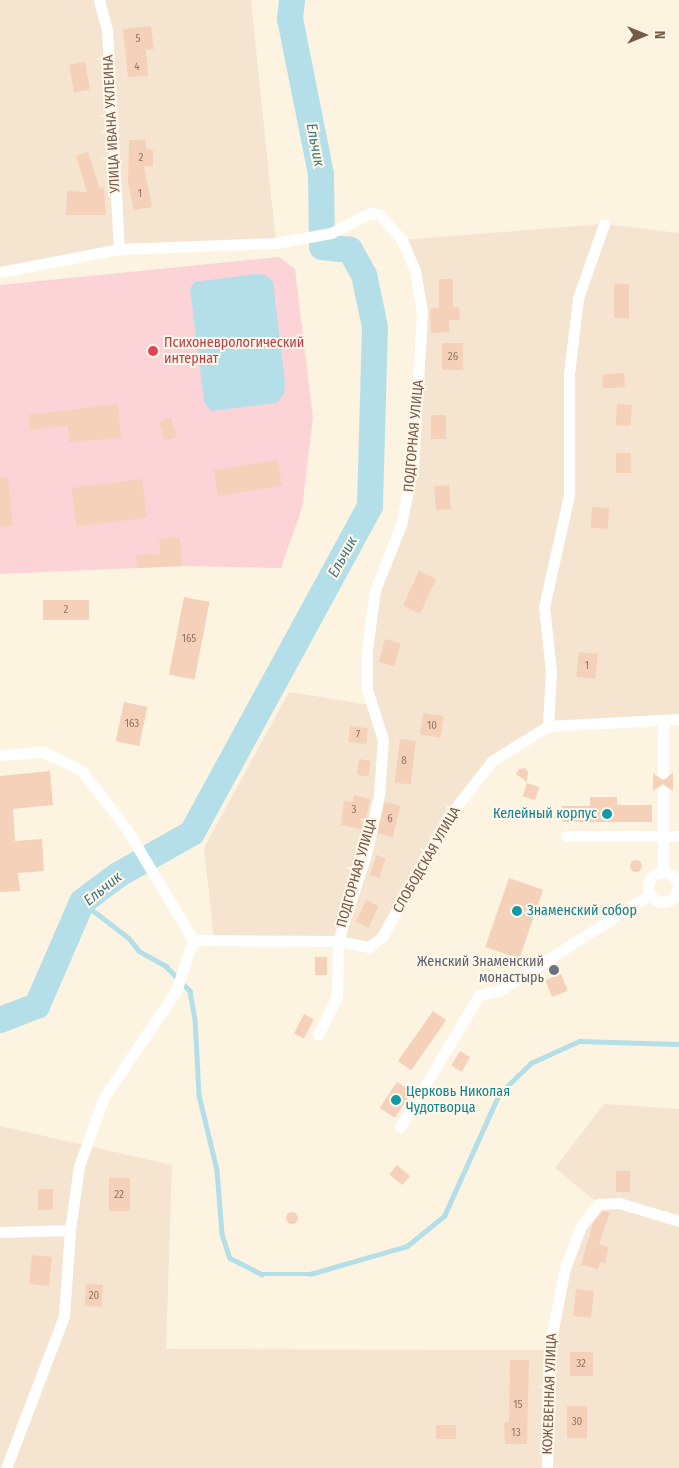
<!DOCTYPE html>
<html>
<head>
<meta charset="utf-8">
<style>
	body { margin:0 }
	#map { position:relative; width:679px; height:1468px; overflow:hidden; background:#fdf3e1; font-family:"Fira Sans Condensed",sans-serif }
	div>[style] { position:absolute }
	.residential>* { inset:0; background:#f5e5d0 }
	.medical>* { inset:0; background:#fcd4d8 }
	.water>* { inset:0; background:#b5dfe8 }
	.stream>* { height:4.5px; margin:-2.25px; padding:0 2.25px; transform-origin:2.25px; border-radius:2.25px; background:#b5dfe8 }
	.river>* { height:26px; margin:-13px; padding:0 13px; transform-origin:13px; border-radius:13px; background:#b5dfe8 }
	.building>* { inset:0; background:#f4d1b8; transform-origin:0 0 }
	.round { border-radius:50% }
	.street>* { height:11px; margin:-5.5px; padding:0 5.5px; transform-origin:5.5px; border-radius:5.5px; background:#fff }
	.street>.ring { margin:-5.5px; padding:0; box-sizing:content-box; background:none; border:11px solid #fff; border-radius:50% }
	.dots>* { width:14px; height:14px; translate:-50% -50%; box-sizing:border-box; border:2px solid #fff7e9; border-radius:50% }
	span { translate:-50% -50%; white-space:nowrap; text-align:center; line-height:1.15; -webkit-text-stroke:4px #fff7e9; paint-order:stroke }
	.number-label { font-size:11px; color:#967763 }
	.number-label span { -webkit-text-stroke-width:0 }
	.street-label { font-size:14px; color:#765947 }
	.health-label { font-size:14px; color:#be3a42 }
	.left { translate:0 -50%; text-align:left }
	.culture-label { font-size:14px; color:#0d838f }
	.right { translate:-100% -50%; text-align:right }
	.worship-label { font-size:14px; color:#5b616d }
	.water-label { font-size:15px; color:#3d7683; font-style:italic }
	.north { position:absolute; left:619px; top:10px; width:50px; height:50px; -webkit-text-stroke:4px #fff7e9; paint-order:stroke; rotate:90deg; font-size:14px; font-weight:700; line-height:20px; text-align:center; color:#765947 }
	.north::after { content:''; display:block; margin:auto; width:18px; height:22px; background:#765947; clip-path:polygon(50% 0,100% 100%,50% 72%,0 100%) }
</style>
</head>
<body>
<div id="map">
	<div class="residential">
		<div style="clip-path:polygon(0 0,251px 0,276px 243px,119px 249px,0 272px)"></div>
		<div style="clip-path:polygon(604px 224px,679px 233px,679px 719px,548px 726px,492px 761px,446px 820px,382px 937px,369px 947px,214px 940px,204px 848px,289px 692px,370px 705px,370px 620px,409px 497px,422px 312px,402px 240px)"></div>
		<div style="clip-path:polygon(604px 1104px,679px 1109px,679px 1468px,0 1468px,0 1126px,172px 1165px,166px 1349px,549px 1350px,565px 1268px,599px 1204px,555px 1168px)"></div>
	</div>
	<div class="medical">
		<div style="clip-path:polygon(279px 257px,295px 269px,313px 418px,302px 508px,281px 568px,183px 566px,0 574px,0 285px)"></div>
	</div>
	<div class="water">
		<div style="clip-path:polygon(256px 274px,266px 275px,273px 282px,285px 382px,284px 394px,276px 403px,211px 411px,204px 402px,190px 289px,194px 282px)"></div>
	</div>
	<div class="stream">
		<div style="left:82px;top:902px;width:59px;rotate:37.5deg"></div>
		<div style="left:129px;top:938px;width:16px;rotate:52deg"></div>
		<div style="left:139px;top:951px;width:31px;rotate:29deg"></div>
		<div style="left:166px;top:966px;width:35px;rotate:46deg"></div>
		<div style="left:190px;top:991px;width:27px;rotate:80deg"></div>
		<div style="left:195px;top:1018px;width:77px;rotate:87deg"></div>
		<div style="left:199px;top:1095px;width:77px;rotate:76.5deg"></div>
		<div style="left:217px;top:1170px;width:64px;rotate:85.5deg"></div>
		<div style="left:222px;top:1234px;width:25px;rotate:72deg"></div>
		<div style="left:230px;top:1258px;width:36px;rotate:27deg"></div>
		<div style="left:262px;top:1274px;width:48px"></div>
		<div style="left:310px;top:1274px;width:101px;rotate:-16.1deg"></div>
		<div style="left:407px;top:1246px;width:48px;rotate:-39deg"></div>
		<div style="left:444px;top:1216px;width:134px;rotate:-65.7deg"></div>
		<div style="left:499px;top:1094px;width:45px;rotate:-44.1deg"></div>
		<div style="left:531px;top:1063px;width:53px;rotate:-24.6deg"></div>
		<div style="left:579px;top:1041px;width:100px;rotate:1.7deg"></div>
	</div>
	<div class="river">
		<div style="left:0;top:1020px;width:40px;rotate:-21deg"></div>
		<div style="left:37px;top:1006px;width:113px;rotate:-66.6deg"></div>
		<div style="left:82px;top:902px;width:45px;rotate:-36.9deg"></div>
		<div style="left:118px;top:875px;width:85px;rotate:-29.6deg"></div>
		<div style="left:192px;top:833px;width:372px;rotate:-61.4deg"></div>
		<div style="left:370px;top:506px;width:179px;rotate:-88.4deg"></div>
		<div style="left:375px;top:327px;width:53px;rotate:-101.9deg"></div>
		<div style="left:364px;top:275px;width:29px;rotate:-119deg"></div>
		<div style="left:350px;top:250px;width:28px;rotate:-174deg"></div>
		<div style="left:322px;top:247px;width:73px;rotate:-90.8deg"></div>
		<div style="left:321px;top:174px;width:158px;rotate:-101.3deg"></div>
		<div style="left:290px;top:19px;width:19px;rotate:-84deg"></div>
	</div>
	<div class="building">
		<div style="clip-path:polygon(151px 26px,154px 49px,146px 50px,148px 76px,128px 77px,123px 29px)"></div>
		<div style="left:85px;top:62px;width:28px;height:16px;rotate:80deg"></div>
		<div style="clip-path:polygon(129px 140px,146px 140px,146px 149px,153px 150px,153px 166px,144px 166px,152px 207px,134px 210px,128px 182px)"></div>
		<div style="clip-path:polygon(88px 152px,100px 189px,104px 188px,106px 215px,66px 215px,67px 191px,87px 192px,76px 156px)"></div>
		<div style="clip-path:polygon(439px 279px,453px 279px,453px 307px,459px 307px,460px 320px,449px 320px,450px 332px,431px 333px,430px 309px,439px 308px)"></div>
		<div style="left:614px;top:284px;width:15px;height:34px"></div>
		<div style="left:442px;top:343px;width:21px;height:27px"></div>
		<div style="left:624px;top:373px;width:14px;height:22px;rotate:86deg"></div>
		<div style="clip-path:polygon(118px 404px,121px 438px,69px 442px,68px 426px,30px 430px,28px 415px)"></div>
		<div style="left:617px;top:404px;width:15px;height:21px;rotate:4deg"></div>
		<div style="left:431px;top:415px;width:15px;height:24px"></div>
		<div style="left:171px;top:417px;width:21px;height:13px;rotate:73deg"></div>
		<div style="left:616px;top:453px;width:15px;height:20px"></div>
		<div style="left:278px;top:460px;width:26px;height:65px;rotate:81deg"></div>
		<div style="clip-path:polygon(0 478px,8px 478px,13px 525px,0 527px)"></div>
		<div style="left:142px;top:479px;width:39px;height:71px;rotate:83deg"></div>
		<div style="left:449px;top:485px;width:24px;height:15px;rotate:85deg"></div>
		<div style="left:592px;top:507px;width:17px;height:21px;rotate:3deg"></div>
		<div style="clip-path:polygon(180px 537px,182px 566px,137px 568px,136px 555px,160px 554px,159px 539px)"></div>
		<div style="left:419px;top:571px;width:19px;height:38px;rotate:25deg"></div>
		<div style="left:184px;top:597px;width:26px;height:79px;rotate:11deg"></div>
		<div style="left:89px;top:600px;width:20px;height:46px;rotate:90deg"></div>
		<div style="left:385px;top:639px;width:16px;height:24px;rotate:15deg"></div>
		<div style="left:579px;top:652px;width:19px;height:25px;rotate:6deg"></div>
		<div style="left:124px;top:702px;width:24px;height:40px;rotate:12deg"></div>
		<div style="left:423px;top:713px;width:21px;height:22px;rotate:8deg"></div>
		<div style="left:350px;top:726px;width:18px;height:16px;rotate:6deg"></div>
		<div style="left:400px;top:739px;width:16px;height:44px;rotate:7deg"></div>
		<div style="left:359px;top:759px;width:12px;height:16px;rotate:9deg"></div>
		<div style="clip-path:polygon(525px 768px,528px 772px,527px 782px,516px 774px,519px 769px)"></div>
		<div style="clip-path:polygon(50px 771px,53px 805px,13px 809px,15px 841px,42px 839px,44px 871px,18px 873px,20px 891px,0 892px,0 776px)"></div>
		<div style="clip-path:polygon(653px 773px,663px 780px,673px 773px,673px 791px,663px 784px,653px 791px)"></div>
		<div style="left:527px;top:783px;width:13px;height:14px;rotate:18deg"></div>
		<div style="clip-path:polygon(354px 795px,370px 799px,364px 830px,341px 825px,344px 801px,353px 802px)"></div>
		<div style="clip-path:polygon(590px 797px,617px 797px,617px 805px,652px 805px,652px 822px,562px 822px,562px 806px,590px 806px)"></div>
		<div style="left:385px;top:802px;width:16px;height:32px;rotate:14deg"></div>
		<div style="left:376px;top:855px;width:10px;height:21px;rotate:17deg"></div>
		<div class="round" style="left:630px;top:860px;width:12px;height:12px"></div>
		<div style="left:509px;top:878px;width:36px;height:73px;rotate:19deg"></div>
		<div style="left:366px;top:900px;width:14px;height:24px;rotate:25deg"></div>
		<div style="left:315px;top:957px;width:12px;height:18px"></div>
		<div style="left:561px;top:974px;width:18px;height:17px;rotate:68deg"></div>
		<div style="left:433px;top:1011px;width:16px;height:61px;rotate:35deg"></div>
		<div style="left:304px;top:1014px;width:11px;height:22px;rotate:27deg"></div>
		<div style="left:460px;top:1051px;width:12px;height:17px;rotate:31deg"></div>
		<div style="left:397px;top:1082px;width:18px;height:31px;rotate:34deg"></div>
		<div style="left:397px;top:1165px;width:17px;height:12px;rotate:40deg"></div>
		<div style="left:616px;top:1171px;width:14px;height:21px"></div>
		<div style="left:109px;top:1178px;width:21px;height:33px"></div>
		<div style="left:38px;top:1189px;width:15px;height:21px"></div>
		<div style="clip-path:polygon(603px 1211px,610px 1212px,599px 1244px,609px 1247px,605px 1263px,600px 1262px,598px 1269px,581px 1265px,593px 1223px)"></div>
		<div class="round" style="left:286px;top:1212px;width:12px;height:12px"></div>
		<div style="left:32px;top:1255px;width:20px;height:29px;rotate:6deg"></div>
		<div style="left:86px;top:1284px;width:17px;height:22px;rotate:3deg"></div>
		<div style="left:576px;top:1289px;width:18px;height:27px;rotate:6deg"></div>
		<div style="left:570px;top:1352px;width:23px;height:24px"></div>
		<div style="clip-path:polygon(510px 1360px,529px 1360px,527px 1444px,505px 1444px,504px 1423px,509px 1422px)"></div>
		<div style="left:567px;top:1406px;width:20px;height:32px"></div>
		<div style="left:456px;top:1425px;width:14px;height:20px;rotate:90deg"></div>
	</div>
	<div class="street">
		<div style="left:99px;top:0;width:30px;rotate:75deg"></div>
		<div style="left:107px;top:29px;width:220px;rotate:86.9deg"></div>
		<div style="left:0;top:272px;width:121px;rotate:-10.9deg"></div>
		<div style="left:119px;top:249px;width:157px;rotate:-2.2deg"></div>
		<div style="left:276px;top:243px;width:56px;rotate:-10.3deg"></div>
		<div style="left:331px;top:233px;width:44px;rotate:-27.1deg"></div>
		<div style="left:370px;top:213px;width:10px;rotate:11deg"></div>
		<div style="left:380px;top:215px;width:33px;rotate:49deg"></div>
		<div style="left:402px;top:240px;width:33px;rotate:67deg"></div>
		<div style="left:415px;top:270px;width:43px;rotate:80.5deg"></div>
		<div style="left:422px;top:312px;width:155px;rotate:93.3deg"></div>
		<div style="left:413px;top:467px;width:59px;rotate:101.7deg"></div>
		<div style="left:401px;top:525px;width:70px;rotate:111.8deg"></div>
		<div style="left:375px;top:590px;width:61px;rotate:97.6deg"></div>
		<div style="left:367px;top:650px;width:39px;rotate:90deg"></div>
		<div style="left:367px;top:689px;width:53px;rotate:72.6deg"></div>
		<div style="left:383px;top:740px;width:54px;rotate:94.2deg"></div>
		<div style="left:379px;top:794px;width:58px;rotate:101.9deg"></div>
		<div style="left:367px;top:851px;width:95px;rotate:107.9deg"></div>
		<div style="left:338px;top:941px;width:56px;rotate:91deg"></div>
		<div style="left:337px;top:997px;width:42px;rotate:116.6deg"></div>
		<div style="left:663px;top:720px;width:53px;rotate:90deg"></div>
		<div style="left:548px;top:726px;width:55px;rotate:-86.9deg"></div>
		<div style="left:551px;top:671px;width:64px;rotate:-96.2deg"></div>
		<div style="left:544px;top:607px;width:115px;rotate:-77.4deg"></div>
		<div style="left:569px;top:495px;width:121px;rotate:-90deg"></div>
		<div style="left:569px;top:374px;width:77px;rotate:-83.2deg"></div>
		<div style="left:578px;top:298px;width:78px;rotate:-70.6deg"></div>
		<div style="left:0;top:755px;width:43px;rotate:-4deg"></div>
		<div style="left:43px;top:752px;width:42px;rotate:25.3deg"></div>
		<div style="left:81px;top:770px;width:73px;rotate:52.2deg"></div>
		<div style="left:126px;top:828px;width:131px;rotate:59.1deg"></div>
		<div style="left:193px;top:940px;width:145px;rotate:0.4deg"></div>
		<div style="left:338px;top:941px;width:32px;rotate:11deg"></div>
		<div style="left:369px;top:947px;width:16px;rotate:-38deg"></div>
		<div style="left:382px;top:937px;width:133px;rotate:-61.3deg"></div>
		<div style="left:446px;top:820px;width:75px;rotate:-52.1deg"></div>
		<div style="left:492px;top:761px;width:66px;rotate:-32deg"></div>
		<div style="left:548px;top:726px;width:131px;rotate:-3.1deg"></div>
		<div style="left:566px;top:836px;width:113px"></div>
		<div class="ring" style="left:648px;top:872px;width:19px;height:19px"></div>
		<div style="left:663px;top:873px;width:82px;rotate:-90deg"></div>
		<div style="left:400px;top:1127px;width:154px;rotate:-59.1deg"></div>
		<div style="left:479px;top:995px;width:20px;rotate:-11deg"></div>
		<div style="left:499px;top:991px;width:179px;rotate:-32.7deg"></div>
		<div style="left:0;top:1232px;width:70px;rotate:-1.6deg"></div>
		<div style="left:6px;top:1468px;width:163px;rotate:-69.1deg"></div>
		<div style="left:64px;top:1316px;width:86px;rotate:-86deg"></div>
		<div style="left:70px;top:1230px;width:65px;rotate:-82deg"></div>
		<div style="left:79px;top:1166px;width:73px;rotate:-70.1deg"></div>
		<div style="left:104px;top:1097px;width:128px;rotate:-55.8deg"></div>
		<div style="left:176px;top:991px;width:54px;rotate:-71.6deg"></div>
		<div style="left:547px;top:1468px;width:118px;rotate:-89deg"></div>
		<div style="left:549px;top:1350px;width:84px;rotate:-79deg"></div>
		<div style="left:565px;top:1268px;width:45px;rotate:-69.1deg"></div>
		<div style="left:581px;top:1226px;width:28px;rotate:-51deg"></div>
		<div style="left:599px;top:1204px;width:20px;rotate:-3deg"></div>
		<div style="left:619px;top:1203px;width:63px;rotate:16.7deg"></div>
	</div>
	<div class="dots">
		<div style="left:153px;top:351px;background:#e0444e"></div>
		<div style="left:607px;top:814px;background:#0f9aa8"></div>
		<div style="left:517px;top:911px;background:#0f9aa8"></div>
		<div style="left:554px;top:970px;background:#6b7280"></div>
		<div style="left:396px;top:1100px;background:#0f9aa8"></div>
	</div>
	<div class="number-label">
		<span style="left:138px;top:39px">5</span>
		<span style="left:137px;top:67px">4</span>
		<span style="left:141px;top:158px">2</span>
		<span style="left:140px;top:194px">1</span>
		<span style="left:453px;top:357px">26</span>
		<span style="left:66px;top:610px">2</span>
		<span style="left:189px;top:639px">165</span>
		<span style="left:587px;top:666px">1</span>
		<span style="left:132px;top:724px">163</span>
		<span style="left:432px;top:726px">10</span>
		<span style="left:358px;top:735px">7</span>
		<span style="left:404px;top:761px">8</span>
		<span style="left:354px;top:810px">3</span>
		<span style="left:390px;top:819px">6</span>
		<span style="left:119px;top:1195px">22</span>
		<span style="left:94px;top:1296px">20</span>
		<span style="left:581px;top:1364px">32</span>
		<span style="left:518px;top:1405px">15</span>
		<span style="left:577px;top:1422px">30</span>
		<span style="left:516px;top:1433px">13</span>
	</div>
	<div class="street-label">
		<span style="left:112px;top:124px;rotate:-93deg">УЛИЦА ИВАНА УКЛЕИНА</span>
		<span style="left:414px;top:436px;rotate:-85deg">ПОДГОРНАЯ УЛИЦА</span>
		<span style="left:427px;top:860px;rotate:-60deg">СЛОБОДСКАЯ УЛИЦА</span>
		<span style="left:357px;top:873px;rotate:-74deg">ПОДГОРНАЯ УЛИЦА</span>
		<span style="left:550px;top:1394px;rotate:-88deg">КОЖЕВЕННАЯ УЛИЦА</span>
	</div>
	<div class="health-label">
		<span class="left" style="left:164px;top:351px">Психоневрологический<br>интернат</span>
	</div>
	<div class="culture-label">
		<span class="right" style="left:597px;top:814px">Келейный корпус</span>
		<span class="left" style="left:527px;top:911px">Знаменский собор</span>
		<span class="left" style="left:406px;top:1100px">Церковь Николая<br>Чудотворца</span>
	</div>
	<div class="worship-label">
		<span class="right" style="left:544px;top:970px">Женский Знаменский<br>монастырь</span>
	</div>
	<div class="water-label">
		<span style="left:315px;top:145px;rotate:79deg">Ельчик</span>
		<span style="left:343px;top:557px;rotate:-61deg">Ельчик</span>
		<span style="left:103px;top:889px;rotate:-39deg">Ельчик</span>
	</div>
	<div class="north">N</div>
</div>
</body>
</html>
